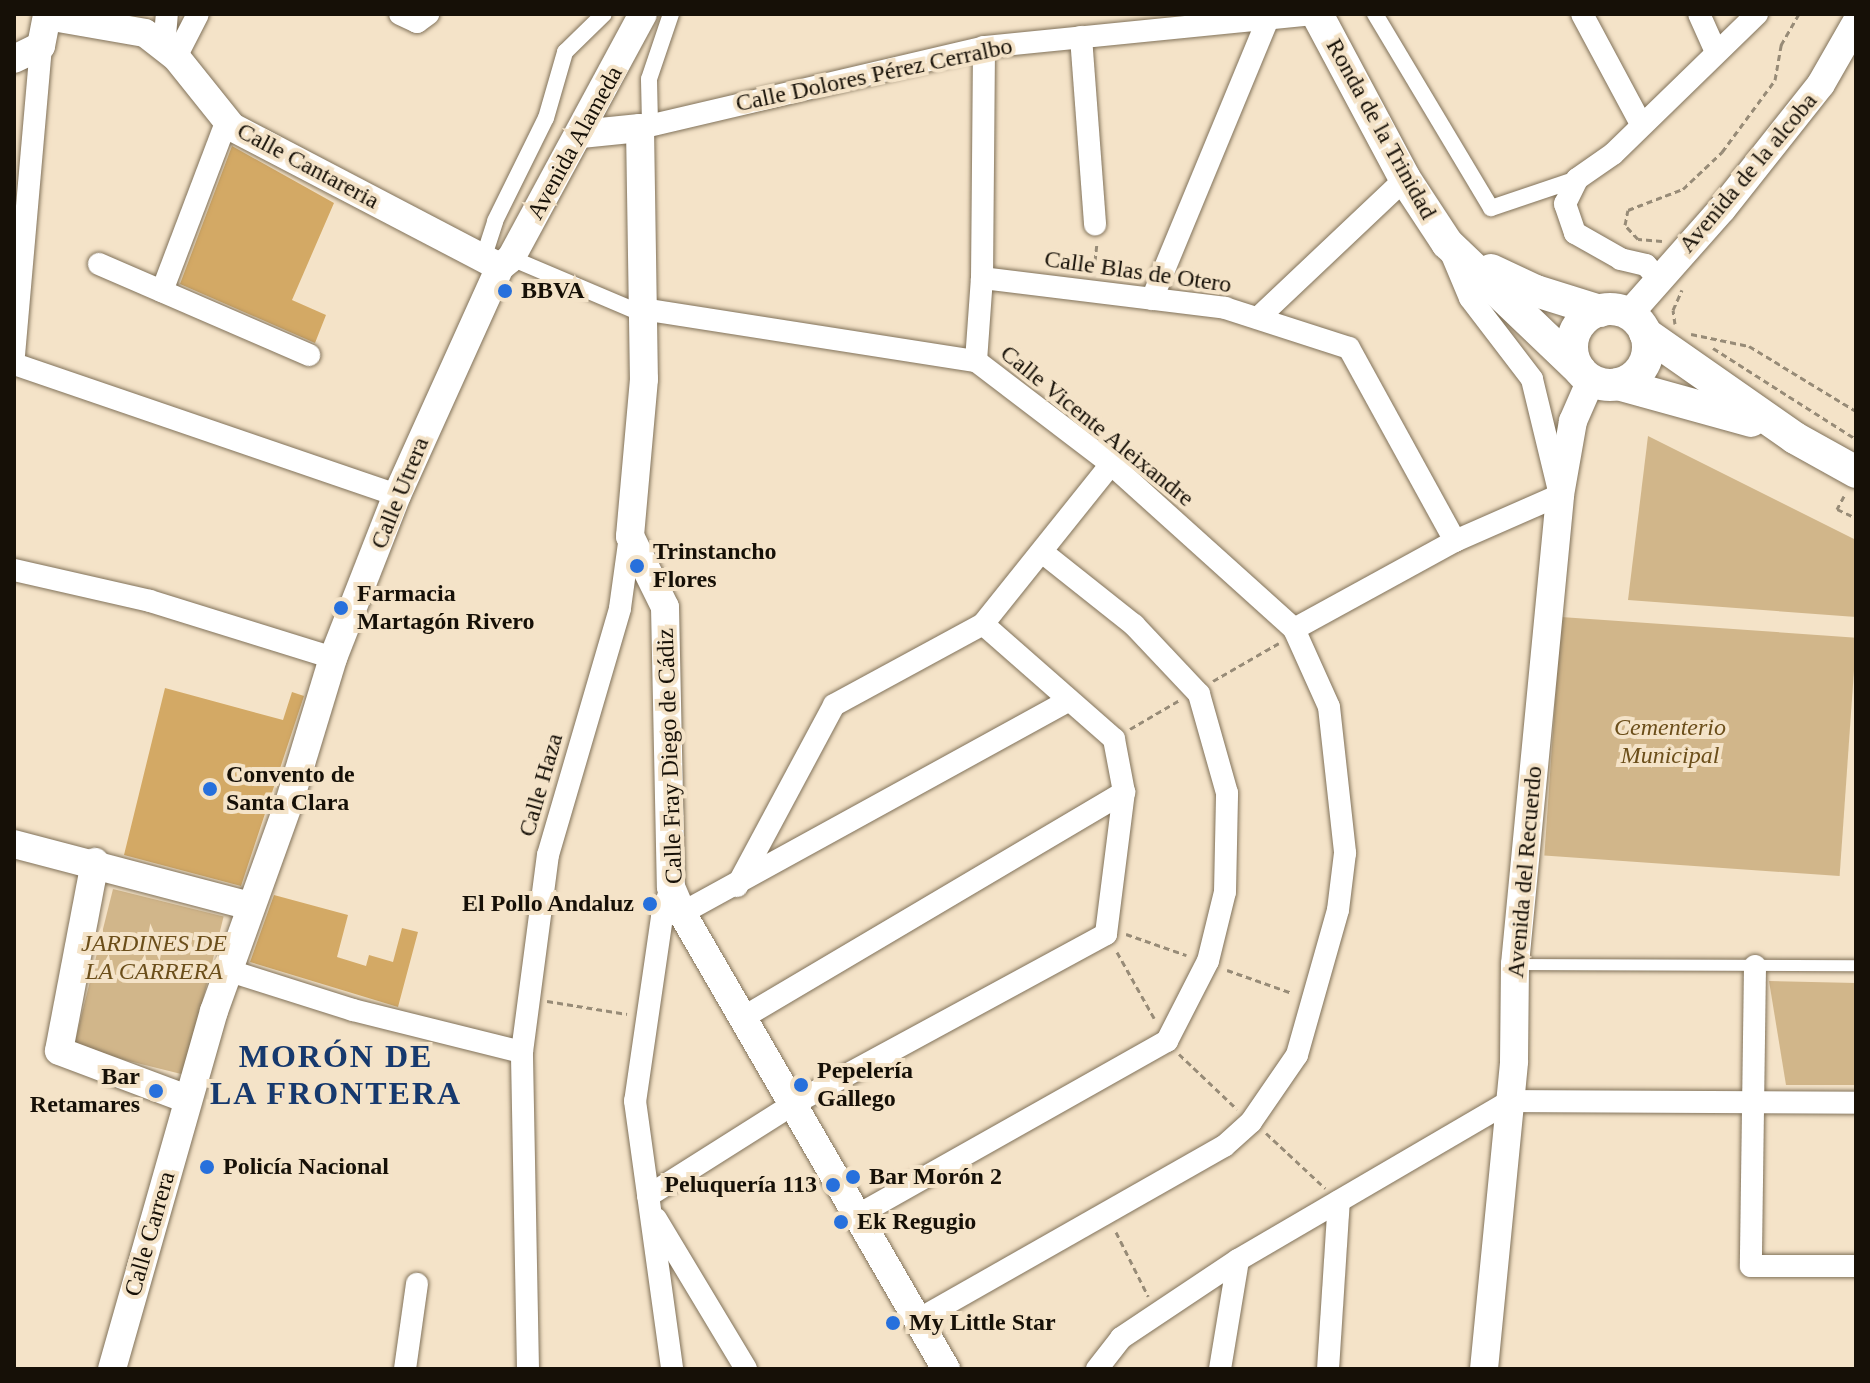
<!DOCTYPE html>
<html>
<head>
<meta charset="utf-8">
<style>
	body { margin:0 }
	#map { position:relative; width:1870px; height:1383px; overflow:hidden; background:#f4e3c8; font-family:Georgia,serif }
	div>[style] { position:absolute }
	.green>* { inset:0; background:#d1b68a; transform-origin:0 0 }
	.building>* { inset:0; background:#d3a965 }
	.path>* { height:3px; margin-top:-1.5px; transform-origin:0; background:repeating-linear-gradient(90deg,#978b77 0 6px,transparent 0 10px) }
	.roads { filter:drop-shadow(0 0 2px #81725a) drop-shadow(0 0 2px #81725a) }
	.service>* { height:11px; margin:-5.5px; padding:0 5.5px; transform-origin:5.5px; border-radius:5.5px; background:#fff }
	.pedestrian>* { height:16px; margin:-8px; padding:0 8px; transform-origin:8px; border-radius:8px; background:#fff }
	.minor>* { height:22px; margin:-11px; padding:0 11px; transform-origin:11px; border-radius:11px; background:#fff }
	.tertiary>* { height:28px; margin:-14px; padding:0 14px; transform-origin:14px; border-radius:14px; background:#fff }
	.secondary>* { height:32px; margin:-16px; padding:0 16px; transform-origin:16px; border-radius:16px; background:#fff }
	.secondary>.ring { margin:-16px; padding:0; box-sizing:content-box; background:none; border:32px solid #fff; border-radius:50% }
	.dots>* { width:22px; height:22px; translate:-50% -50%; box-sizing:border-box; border:4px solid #f4e3c8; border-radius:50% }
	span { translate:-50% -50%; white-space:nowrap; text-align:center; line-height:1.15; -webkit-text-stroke:8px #f4e3c8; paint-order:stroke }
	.street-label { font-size:24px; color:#161007 }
	.poi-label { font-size:24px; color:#161007; font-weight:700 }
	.left { translate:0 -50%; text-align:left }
	.right { translate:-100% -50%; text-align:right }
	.park-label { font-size:24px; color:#6b4e1a; font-style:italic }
	.district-label { font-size:32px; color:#16396e; font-weight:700; letter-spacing:2px }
	.frame { position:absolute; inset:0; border:16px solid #161007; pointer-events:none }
</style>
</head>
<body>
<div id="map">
	<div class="green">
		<div style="clip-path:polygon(1648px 436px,1856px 540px,1856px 617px,1628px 600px)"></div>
		<div style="left:1561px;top:617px;width:296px;height:239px;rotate:4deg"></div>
		<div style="left:113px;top:889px;width:114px;height:163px;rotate:14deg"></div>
		<div style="clip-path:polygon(1769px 981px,1856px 983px,1856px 1085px,1786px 1085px)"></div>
	</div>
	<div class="building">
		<div style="clip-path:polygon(232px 146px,334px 203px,292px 300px,326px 315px,315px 343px,180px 284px)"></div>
		<div style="clip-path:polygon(165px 688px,283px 720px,292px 692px,304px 696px,241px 886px,124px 855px)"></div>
		<div style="clip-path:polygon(274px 895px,348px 915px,337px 957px,366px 966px,369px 955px,393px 962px,402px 928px,418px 932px,398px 1007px,250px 962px)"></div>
	</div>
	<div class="path">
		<div style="left:1662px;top:241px;width:24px;rotate:-175deg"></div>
		<div style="left:1638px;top:239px;width:19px;rotate:-133deg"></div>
		<div style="left:1625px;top:225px;width:15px;rotate:-79deg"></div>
		<div style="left:1628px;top:210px;width:59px;rotate:-20.9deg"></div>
		<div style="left:1683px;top:189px;width:54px;rotate:-43.5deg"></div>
		<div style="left:1722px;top:152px;width:89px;rotate:-53.6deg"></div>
		<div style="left:1775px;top:80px;width:36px;rotate:-80deg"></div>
		<div style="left:1781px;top:45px;width:36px;rotate:-60deg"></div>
		<div style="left:1094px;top:271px;width:28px;rotate:-84deg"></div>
		<div style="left:1675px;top:324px;width:14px;rotate:-98deg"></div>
		<div style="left:1673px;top:310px;width:22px;rotate:-66deg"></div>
		<div style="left:1691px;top:334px;width:59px;rotate:11.7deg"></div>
		<div style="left:1749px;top:346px;width:125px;rotate:31.3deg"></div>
		<div style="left:1713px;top:348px;width:169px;rotate:32.5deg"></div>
		<div style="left:1844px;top:496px;width:15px;rotate:118deg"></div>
		<div style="left:1837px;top:509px;width:21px;rotate:25deg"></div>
		<div style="left:1213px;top:681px;width:76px;rotate:-29.9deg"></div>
		<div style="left:1130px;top:729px;width:56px;rotate:-30.3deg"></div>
		<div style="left:1126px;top:934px;width:64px;rotate:19.3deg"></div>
		<div style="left:1117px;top:952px;width:76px;rotate:60.7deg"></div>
		<div style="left:1227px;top:970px;width:69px;rotate:19.5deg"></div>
		<div style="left:547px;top:1001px;width:81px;rotate:9.2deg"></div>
		<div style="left:1179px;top:1054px;width:80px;rotate:43.5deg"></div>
		<div style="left:1266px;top:1133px;width:81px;rotate:43deg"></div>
		<div style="left:1116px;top:1232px;width:72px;rotate:63.4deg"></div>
	</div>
	<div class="roads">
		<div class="service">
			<div style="left:1516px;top:964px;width:340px;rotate:0.2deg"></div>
		</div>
		<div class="pedestrian">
			<div style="left:1375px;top:14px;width:226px;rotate:59.1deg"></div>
			<div style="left:1491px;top:208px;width:91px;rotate:-18.6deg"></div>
			<div style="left:650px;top:124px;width:45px;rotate:-91.3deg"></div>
			<div style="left:649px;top:79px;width:69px;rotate:-71.3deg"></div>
			<div style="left:511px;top:258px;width:143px;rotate:23deg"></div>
			<div style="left:483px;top:259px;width:40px;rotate:-72deg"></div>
			<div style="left:495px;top:221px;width:115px;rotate:-63.7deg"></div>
			<div style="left:546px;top:118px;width:69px;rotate:-73.9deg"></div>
			<div style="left:565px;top:52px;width:54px;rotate:-44.3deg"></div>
		</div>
		<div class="minor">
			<div style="left:400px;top:14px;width:19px;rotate:25deg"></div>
			<div style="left:417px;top:22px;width:14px;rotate:-36deg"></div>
			<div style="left:1582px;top:14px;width:125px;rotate:61.8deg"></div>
			<div style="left:1699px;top:14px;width:42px;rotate:65.9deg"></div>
			<div style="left:1081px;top:37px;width:188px;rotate:85.7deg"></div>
			<div style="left:164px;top:47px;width:33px;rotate:-85deg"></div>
			<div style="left:176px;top:57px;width:48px;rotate:-62.9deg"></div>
			<div style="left:640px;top:128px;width:353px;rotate:-13.2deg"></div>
			<div style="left:984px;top:47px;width:330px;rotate:-5.7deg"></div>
			<div style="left:99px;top:264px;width:229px;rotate:23.4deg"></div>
			<div style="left:1657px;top:277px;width:16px;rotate:-133deg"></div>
			<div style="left:1646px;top:265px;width:26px;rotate:-167deg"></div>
			<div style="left:1621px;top:259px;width:53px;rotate:-150.5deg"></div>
			<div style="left:1575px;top:233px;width:31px;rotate:-109deg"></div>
			<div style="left:1565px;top:204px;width:28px;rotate:-64deg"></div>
			<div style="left:1577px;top:179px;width:44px;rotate:-34.8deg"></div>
			<div style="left:1613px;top:154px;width:201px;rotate:-44.2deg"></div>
			<div style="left:982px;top:278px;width:245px;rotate:7deg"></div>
			<div style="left:1225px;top:308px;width:130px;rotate:17.9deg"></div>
			<div style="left:1349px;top:348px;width:220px;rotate:61.2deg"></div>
			<div style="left:162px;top:291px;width:183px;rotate:-69.2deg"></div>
			<div style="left:1152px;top:299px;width:303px;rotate:-67.5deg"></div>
			<div style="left:643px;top:309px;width:337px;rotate:8.9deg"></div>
			<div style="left:976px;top:361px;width:170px;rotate:37.3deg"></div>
			<div style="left:1111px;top:464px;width:246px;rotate:42deg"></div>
			<div style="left:1294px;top:629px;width:85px;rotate:65.8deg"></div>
			<div style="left:1329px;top:707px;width:147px;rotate:83.7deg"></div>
			<div style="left:1345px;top:853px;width:57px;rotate:97deg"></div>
			<div style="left:1338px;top:910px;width:151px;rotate:105.8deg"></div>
			<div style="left:1297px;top:1055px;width:81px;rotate:124.5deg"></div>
			<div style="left:1251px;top:1122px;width:36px;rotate:138deg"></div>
			<div style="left:1224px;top:1146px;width:350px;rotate:150.4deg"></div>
			<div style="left:1258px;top:318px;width:202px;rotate:-43.4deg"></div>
			<div style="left:14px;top:355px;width:310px;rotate:-85deg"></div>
			<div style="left:976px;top:361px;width:83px;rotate:-85.9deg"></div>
			<div style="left:982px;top:278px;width:231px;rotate:-89.5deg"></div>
			<div style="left:14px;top:364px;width:405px;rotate:18.9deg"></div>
			<div style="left:14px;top:570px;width:139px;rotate:12.8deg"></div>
			<div style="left:150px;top:601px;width:192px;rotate:17.3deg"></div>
			<div style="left:1294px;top:629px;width:183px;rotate:-28.7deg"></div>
			<div style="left:1455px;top:541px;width:115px;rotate:-23.7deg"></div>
			<div style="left:1560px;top:495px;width:119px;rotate:-103.6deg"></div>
			<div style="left:1532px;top:379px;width:102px;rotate:-127.4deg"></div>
			<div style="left:1470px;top:298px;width:47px;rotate:-112.7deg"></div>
			<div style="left:737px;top:886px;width:205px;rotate:-61.8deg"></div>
			<div style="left:834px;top:705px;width:170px;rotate:-28.5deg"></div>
			<div style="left:983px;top:624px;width:205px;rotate:-51.3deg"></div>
			<div style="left:671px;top:887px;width:31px;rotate:107deg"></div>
			<div style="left:662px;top:917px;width:186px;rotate:98.3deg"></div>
			<div style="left:635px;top:1101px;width:271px;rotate:82.1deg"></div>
			<div style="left:682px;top:913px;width:440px;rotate:-28.8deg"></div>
			<div style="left:1755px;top:966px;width:300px;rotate:90.8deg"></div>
			<div style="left:1751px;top:1266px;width:105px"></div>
			<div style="left:227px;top:970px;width:132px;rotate:17.6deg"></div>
			<div style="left:353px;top:1010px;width:174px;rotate:14deg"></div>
			<div style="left:744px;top:1017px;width:442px;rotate:-30.6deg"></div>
			<div style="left:648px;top:1196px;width:174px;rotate:-32.3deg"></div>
			<div style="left:795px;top:1103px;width:354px;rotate:-28.5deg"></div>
			<div style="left:1106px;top:934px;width:143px;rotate:-82.8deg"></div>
			<div style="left:1124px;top:792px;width:54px;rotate:-100.7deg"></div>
			<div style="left:1114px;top:739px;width:174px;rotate:-138.7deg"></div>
			<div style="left:858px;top:1215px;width:355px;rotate:-29.4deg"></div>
			<div style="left:1167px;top:1041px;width:90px;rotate:-62.9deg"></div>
			<div style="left:1208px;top:961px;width:71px;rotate:-76.2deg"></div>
			<div style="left:1225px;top:892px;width:99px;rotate:-88.8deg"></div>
			<div style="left:1227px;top:793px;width:103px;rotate:-105.8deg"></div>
			<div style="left:1199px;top:694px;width:95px;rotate:-133.3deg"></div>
			<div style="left:1134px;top:625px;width:117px;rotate:-141.6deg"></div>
			<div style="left:656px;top:1219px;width:175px;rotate:59deg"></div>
			<div style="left:405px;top:1369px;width:86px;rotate:-82deg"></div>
			<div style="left:528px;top:1369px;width:317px;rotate:-91.1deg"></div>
			<div style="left:522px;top:1052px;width:199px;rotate:-82.5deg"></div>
			<div style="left:548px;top:855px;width:257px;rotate:-73.7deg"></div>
			<div style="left:620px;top:608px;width:73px;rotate:-82.1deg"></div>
			<div style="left:1097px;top:1369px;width:39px;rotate:-52deg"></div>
			<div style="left:1121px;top:1338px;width:141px;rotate:-33.7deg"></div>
			<div style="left:1238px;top:1260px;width:315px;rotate:-30.3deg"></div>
			<div style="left:1510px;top:1101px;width:346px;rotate:0.3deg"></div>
			<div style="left:1220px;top:1369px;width:110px;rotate:-80.6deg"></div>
			<div style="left:1328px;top:1369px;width:168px;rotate:-86.3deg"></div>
		</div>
		<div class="tertiary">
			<div style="left:47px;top:16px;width:99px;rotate:9.8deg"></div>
			<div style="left:145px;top:33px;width:39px;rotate:38deg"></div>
			<div style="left:176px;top:57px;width:90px;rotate:51.3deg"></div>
			<div style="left:232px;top:127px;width:302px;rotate:27.6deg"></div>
			<div style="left:14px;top:59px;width:30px;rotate:-26deg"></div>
			<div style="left:41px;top:46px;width:33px;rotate:-79deg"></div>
			<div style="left:581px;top:134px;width:59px;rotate:-5.8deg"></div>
			<div style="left:640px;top:128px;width:251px;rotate:89.1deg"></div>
			<div style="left:644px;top:379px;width:158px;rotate:95.1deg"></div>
			<div style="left:630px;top:536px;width:79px;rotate:63.8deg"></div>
			<div style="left:665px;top:607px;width:280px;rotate:88.8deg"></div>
			<div style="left:671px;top:887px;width:28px;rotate:67deg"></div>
			<div style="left:682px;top:913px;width:527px;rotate:59.93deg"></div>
			<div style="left:1629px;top:314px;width:140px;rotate:-48.5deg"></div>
			<div style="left:1722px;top:209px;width:159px;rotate:-51.6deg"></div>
			<div style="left:1821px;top:84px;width:70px;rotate:-60.2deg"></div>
			<div style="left:14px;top:844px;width:244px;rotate:14.7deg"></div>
			<div style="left:95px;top:862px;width:192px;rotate:100.8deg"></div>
			<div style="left:59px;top:1051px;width:137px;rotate:20.6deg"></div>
			<div style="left:112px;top:1369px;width:372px;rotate:-74.1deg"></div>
			<div style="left:214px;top:1011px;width:221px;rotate:-70.2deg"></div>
			<div style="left:289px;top:803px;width:152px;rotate:-73.1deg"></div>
			<div style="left:333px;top:658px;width:175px;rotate:-68.6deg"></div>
			<div style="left:397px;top:495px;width:250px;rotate:-65.7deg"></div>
			<div style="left:500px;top:267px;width:14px;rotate:-39deg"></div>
			<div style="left:511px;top:258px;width:277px;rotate:-61.6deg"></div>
			<div style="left:1484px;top:1369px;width:309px;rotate:-84.4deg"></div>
			<div style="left:1514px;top:1061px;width:97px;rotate:-89.4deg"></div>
			<div style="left:1515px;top:964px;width:471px;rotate:-84.5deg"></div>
			<div style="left:1560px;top:495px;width:75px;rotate:-80deg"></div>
			<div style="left:1573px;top:421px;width:45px;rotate:-66.3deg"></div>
		</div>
		<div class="secondary">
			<div style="left:1317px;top:14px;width:187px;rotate:61.9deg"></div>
			<div style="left:1405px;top:179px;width:77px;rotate:56.7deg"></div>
			<div style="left:1447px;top:243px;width:184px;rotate:43.7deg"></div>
			<div style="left:1491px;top:270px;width:50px;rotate:25deg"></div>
			<div style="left:1536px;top:291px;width:67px;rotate:17.4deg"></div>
			<div class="ring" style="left:1572px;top:309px;width:44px;height:44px"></div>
			<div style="left:1645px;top:333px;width:183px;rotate:35deg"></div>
			<div style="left:1795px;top:438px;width:70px;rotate:29.1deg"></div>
			<div style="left:1618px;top:384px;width:138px;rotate:15.5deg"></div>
		</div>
	</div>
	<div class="dots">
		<div style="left:505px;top:291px;background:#2770dc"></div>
		<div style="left:637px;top:566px;background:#2770dc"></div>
		<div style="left:341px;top:608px;background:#2770dc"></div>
		<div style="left:210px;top:789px;background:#2770dc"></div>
		<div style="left:650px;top:904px;background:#2770dc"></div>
		<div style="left:801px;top:1085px;background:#2770dc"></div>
		<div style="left:156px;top:1091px;background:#2770dc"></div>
		<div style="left:207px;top:1167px;background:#2770dc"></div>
		<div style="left:853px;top:1177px;background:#2770dc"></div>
		<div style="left:833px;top:1185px;background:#2770dc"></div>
		<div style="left:841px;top:1222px;background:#2770dc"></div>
		<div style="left:893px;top:1323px;background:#2770dc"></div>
	</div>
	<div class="street-label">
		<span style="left:874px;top:75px;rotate:-12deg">Calle Dolores Pérez Cerralbo</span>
		<span style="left:1381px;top:129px;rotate:61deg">Ronda de la Trinidad</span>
		<span style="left:575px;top:143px;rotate:-61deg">Avenida Alameda</span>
		<span style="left:308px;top:166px;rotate:28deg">Calle Cantareria</span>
		<span style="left:1748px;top:173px;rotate:-50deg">Avenida de la alcoba</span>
		<span style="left:1138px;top:272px;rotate:8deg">Calle Blas de Otero</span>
		<span style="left:1097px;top:426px;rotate:39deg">Calle Vicente Aleixandre</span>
		<span style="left:400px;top:493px;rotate:-68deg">Calle Utrera</span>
		<span style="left:670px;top:756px;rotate:-92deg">Calle Fray Diego de Cádiz</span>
		<span style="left:541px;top:785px;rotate:-74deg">Calle Haza</span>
		<span style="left:1525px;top:872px;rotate:-85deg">Avenida del Recuerdo</span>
		<span style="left:150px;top:1234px;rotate:-74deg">Calle Carrera</span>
	</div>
	<div class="poi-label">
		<span class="left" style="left:521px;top:291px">BBVA</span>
		<span class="left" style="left:653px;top:566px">Trinstancho<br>Flores</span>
		<span class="left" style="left:357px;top:608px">Farmacia<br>Martagón Rivero</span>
		<span class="left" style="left:226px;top:789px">Convento de<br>Santa Clara</span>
		<span class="right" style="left:634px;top:904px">El Pollo Andaluz</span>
		<span class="left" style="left:817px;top:1085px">Pepelería<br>Gallego</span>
		<span class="right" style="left:140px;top:1091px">Bar<br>Retamares</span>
		<span class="left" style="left:223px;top:1167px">Policía Nacional</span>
		<span class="left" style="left:869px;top:1177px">Bar Morón 2</span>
		<span class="right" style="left:817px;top:1185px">Peluquería 113</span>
		<span class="left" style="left:857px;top:1222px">Ek Regugio</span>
		<span class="left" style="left:909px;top:1323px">My Little Star</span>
	</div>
	<div class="park-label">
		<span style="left:1670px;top:742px">Cementerio<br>Municipal</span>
		<span style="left:154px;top:958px">JARDINES DE<br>LA CARRERA</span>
	</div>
	<div class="district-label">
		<span style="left:336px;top:1075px">MORÓN DE<br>LA FRONTERA</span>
	</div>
	<div class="frame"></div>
</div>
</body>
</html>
